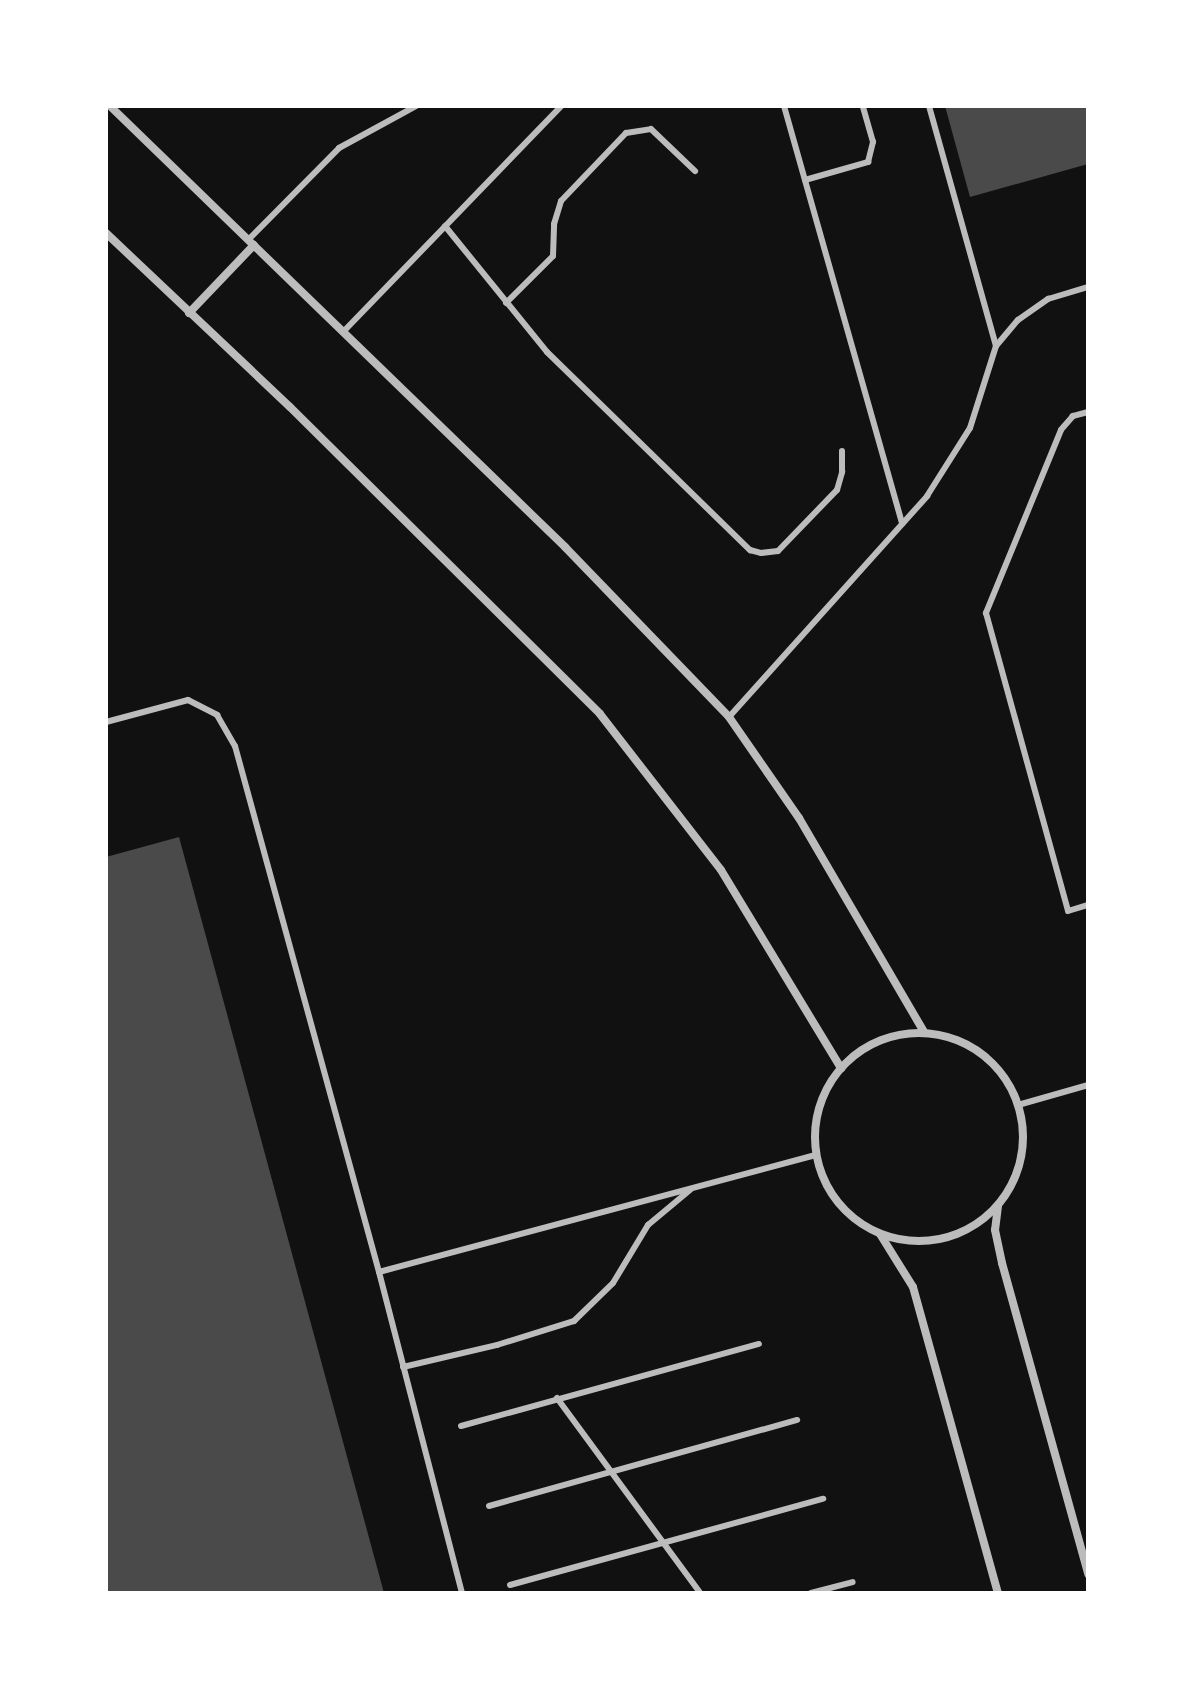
<!DOCTYPE html>
<html>
<head>
<meta charset="utf-8">
<style>
	body { margin:0 }
	#map { position:relative; width:1194px; height:1699px; overflow:hidden; background:#111; font-family:"Source Sans 3",sans-serif }
	div>[style] { position:absolute }
	.building>* { inset:0; background:#4a4a4a }
	.service>* { height:6px; margin:-3px; padding:0 3px; transform-origin:3px; border-radius:3px; background:#bcbcbc }
	.minor>* { height:8px; margin:-4px; padding:0 4px; transform-origin:4px; border-radius:4px; background:#bcbcbc }
	.minor>.ring { margin:-4px; padding:0; box-sizing:content-box; background:none; border:8px solid #bcbcbc; border-radius:50% }
	span { translate:-50% -50%; white-space:nowrap; text-align:center; line-height:1.15; -webkit-text-stroke:6px #fff; paint-order:stroke }
	.frame { position:absolute; inset:0; border:108px solid #fff; pointer-events:none }
</style>
</head>
<body>
<div id="map">
	<div class="building">
		<div style="clip-path:polygon(945px 106px,1088px 106px,1088px 164px,970px 197px)"></div>
		<div style="clip-path:polygon(179px 837px,384px 1593px,106px 1593px,106px 857px)"></div>
	</div>
	<div class="service">
		<div style="left:784px;top:106px;width:434px;rotate:74.2deg"></div>
		<div style="left:929px;top:106px;width:249px;rotate:74.4deg"></div>
		<div style="left:805px;top:180px;width:66px;rotate:-15.9deg"></div>
		<div style="left:868px;top:162px;width:21px;rotate:-76deg"></div>
		<div style="left:873px;top:142px;width:37px;rotate:-106deg"></div>
		<div style="left:445px;top:226px;width:162px;rotate:51deg"></div>
		<div style="left:547px;top:352px;width:284px;rotate:44.3deg"></div>
		<div style="left:750px;top:550px;width:11px;rotate:15deg"></div>
		<div style="left:761px;top:553px;width:17px;rotate:-7deg"></div>
		<div style="left:778px;top:551px;width:85px;rotate:-46deg"></div>
		<div style="left:837px;top:490px;width:19px;rotate:-74deg"></div>
		<div style="left:842px;top:472px;width:21px;rotate:-90deg"></div>
		<div style="left:249px;top:239px;width:128px;rotate:-45.3deg"></div>
		<div style="left:339px;top:148px;width:88px;rotate:-28.6deg"></div>
		<div style="left:506px;top:303px;width:66px;rotate:-45deg"></div>
		<div style="left:553px;top:256px;width:32px;rotate:-88deg"></div>
		<div style="left:554px;top:224px;width:24px;rotate:-73deg"></div>
		<div style="left:561px;top:201px;width:94px;rotate:-46.3deg"></div>
		<div style="left:626px;top:133px;width:25px;rotate:-9deg"></div>
		<div style="left:651px;top:129px;width:61px;rotate:43.7deg"></div>
		<div style="left:344px;top:331px;width:313px;rotate:-46deg"></div>
		<div style="left:1088px;top:412px;width:16px;rotate:165deg"></div>
		<div style="left:1073px;top:416px;width:18px;rotate:131deg"></div>
		<div style="left:1061px;top:430px;width:198px;rotate:112.3deg"></div>
		<div style="left:986px;top:613px;width:309px;rotate:74.6deg"></div>
		<div style="left:1068px;top:911px;width:21px;rotate:-17deg"></div>
		<div style="left:729px;top:717px;width:297px;rotate:-48.1deg"></div>
		<div style="left:927px;top:496px;width:80px;rotate:-57.7deg"></div>
		<div style="left:970px;top:428px;width:86px;rotate:-72.4deg"></div>
		<div style="left:996px;top:346px;width:34px;rotate:-50deg"></div>
		<div style="left:1018px;top:320px;width:37px;rotate:-35deg"></div>
		<div style="left:1048px;top:299px;width:42px;rotate:-16.7deg"></div>
		<div style="left:106px;top:722px;width:85px;rotate:-15deg"></div>
		<div style="left:188px;top:700px;width:33px;rotate:27deg"></div>
		<div style="left:217px;top:715px;width:36px;rotate:60deg"></div>
		<div style="left:235px;top:746px;width:545px;rotate:74.69deg"></div>
		<div style="left:379px;top:1272px;width:332px;rotate:75.5deg"></div>
		<div style="left:1018px;top:1105px;width:73px;rotate:-15.9deg"></div>
		<div style="left:379px;top:1272px;width:453px;rotate:-15deg"></div>
		<div style="left:403px;top:1367px;width:97px;rotate:-13.2deg"></div>
		<div style="left:497px;top:1345px;width:81px;rotate:-17.3deg"></div>
		<div style="left:574px;top:1321px;width:54px;rotate:-44.3deg"></div>
		<div style="left:613px;top:1283px;width:68px;rotate:-58.9deg"></div>
		<div style="left:648px;top:1225px;width:55px;rotate:-39.8deg"></div>
		<div style="left:557px;top:1398px;width:242px;rotate:53.7deg"></div>
		<div style="left:461px;top:1426px;width:309px;rotate:-15.4deg"></div>
		<div style="left:489px;top:1506px;width:320px;rotate:-15.6deg"></div>
		<div style="left:510px;top:1585px;width:325px;rotate:-15.4deg"></div>
		<div style="left:811px;top:1593px;width:43px;rotate:-14.7deg"></div>
	</div>
	<div class="minor">
		<div style="left:110px;top:106px;width:634px;rotate:44.1deg"></div>
		<div style="left:565px;top:547px;width:236px;rotate:46deg"></div>
		<div style="left:729px;top:717px;width:123px;rotate:55.3deg"></div>
		<div style="left:799px;top:818px;width:248px;rotate:59.7deg"></div>
		<div style="left:106px;top:233px;width:253px;rotate:43.4deg"></div>
		<div style="left:290px;top:407px;width:436px;rotate:44.7deg"></div>
		<div style="left:600px;top:714px;width:197px;rotate:52.2deg"></div>
		<div style="left:721px;top:870px;width:232px;rotate:58.8deg"></div>
		<div style="left:189px;top:313px;width:94px;rotate:-46.3deg"></div>
		<div class="ring" style="left:815px;top:1033px;width:200px;height:200px"></div>
		<div style="left:998px;top:1206px;width:24px;rotate:97deg"></div>
		<div style="left:995px;top:1230px;width:34px;rotate:78deg"></div>
		<div style="left:1002px;top:1263px;width:323px;rotate:74.5deg"></div>
		<div style="left:880px;top:1234px;width:62px;rotate:58.1deg"></div>
		<div style="left:913px;top:1287px;width:318px;rotate:74.5deg"></div>
	</div>
	<div class="frame"></div>
</div>
</body>
</html>
